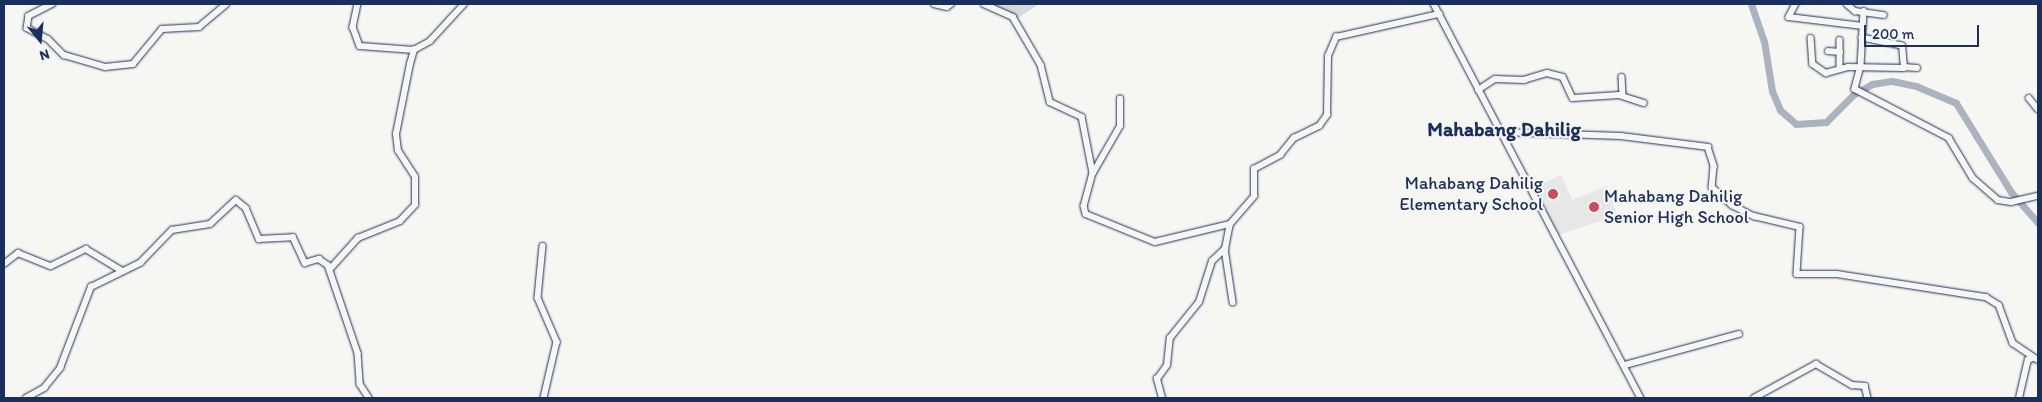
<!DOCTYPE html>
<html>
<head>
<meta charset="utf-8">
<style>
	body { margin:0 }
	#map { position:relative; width:2042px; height:402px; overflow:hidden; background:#f6f6f2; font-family:Itim,sans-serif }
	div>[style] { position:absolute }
	.built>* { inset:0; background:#e6e7e7 }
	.green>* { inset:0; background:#d6d9dd }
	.river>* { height:7px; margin:-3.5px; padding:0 3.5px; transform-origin:3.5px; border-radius:3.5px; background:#abb2c0 }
	.roads { filter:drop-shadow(0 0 1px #1b2f5e) drop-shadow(0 0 1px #1b2f5e) }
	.minor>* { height:5.5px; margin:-2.75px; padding:0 2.75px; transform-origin:2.75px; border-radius:2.75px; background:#f6f6f2 }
	.dots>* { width:14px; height:14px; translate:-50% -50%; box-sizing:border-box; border:2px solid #f6f6f2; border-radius:50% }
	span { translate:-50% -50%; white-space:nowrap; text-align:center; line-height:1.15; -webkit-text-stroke:4px #f6f6f2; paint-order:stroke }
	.poi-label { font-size:18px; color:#1b2f5e }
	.right { translate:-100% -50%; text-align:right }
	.left { translate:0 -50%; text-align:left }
	.quarter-label { font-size:20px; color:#1b2f5e; font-weight:700 }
	.frame { position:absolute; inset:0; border:5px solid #1b2f5e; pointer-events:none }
	.north { position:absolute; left:15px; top:15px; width:50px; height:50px; -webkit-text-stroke:4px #f6f6f2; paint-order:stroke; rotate:163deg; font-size:14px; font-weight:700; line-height:20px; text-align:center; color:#1b2f5e }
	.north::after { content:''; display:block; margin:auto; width:18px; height:22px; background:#1b2f5e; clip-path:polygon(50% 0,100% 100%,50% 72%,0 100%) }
	.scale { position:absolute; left:1864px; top:25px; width:115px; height:22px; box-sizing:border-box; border:2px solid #1b2f5e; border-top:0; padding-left:6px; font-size:15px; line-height:18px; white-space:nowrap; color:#1b2f5e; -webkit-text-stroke:4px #f6f6f2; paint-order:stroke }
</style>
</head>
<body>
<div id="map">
	<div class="built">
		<div style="clip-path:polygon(1561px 175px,1572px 200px,1607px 186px,1617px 215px,1559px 235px,1534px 188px)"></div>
	</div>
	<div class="green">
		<div style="clip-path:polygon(986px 4px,1039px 4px,1015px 20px)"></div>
	</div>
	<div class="river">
		<div style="left:1751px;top:4px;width:39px;rotate:71deg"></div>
		<div style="left:1764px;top:41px;width:51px;rotate:80.9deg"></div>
		<div style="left:1772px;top:91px;width:21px;rotate:67deg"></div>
		<div style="left:1780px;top:110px;width:21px;rotate:41deg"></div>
		<div style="left:1796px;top:124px;width:30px;rotate:-4deg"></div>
		<div style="left:1826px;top:122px;width:40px;rotate:-45deg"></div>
		<div style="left:1854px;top:94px;width:21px;rotate:-29deg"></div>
		<div style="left:1872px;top:84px;width:20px;rotate:-9deg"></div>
		<div style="left:1892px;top:81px;width:25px;rotate:12deg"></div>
		<div style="left:1916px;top:86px;width:43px;rotate:23deg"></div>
		<div style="left:1956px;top:103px;width:105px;rotate:58.3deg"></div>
		<div style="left:2011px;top:192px;width:41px;rotate:48.9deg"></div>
	</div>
	<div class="roads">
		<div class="minor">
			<div style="left:53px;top:4px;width:27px;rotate:153deg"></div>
			<div style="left:29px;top:16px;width:12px;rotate:99deg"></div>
			<div style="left:27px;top:28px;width:24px;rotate:28deg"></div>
			<div style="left:48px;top:39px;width:23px;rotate:45deg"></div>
			<div style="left:64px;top:55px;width:43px;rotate:16.3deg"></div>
			<div style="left:105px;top:67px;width:28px;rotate:-6deg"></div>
			<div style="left:133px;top:64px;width:45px;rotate:-50.4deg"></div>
			<div style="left:162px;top:29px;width:37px;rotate:-3deg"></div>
			<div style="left:199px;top:27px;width:35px;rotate:-40deg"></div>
			<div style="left:358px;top:4px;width:24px;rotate:102deg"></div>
			<div style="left:353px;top:27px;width:20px;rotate:70deg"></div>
			<div style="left:360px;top:46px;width:54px;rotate:4.2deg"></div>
			<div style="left:934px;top:4px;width:13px;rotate:13deg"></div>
			<div style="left:947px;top:7px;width:5px;rotate:-37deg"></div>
			<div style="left:984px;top:4px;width:32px;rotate:24deg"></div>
			<div style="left:1013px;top:17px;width:56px;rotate:59.7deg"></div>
			<div style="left:1041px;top:65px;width:38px;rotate:76deg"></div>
			<div style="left:1050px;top:102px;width:35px;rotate:25deg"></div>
			<div style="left:1082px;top:117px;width:57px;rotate:78.9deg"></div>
			<div style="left:1093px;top:173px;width:34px;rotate:105deg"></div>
			<div style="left:1084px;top:206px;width:8px;rotate:76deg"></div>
			<div style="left:1086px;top:214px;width:74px;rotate:22.1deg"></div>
			<div style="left:1155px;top:242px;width:77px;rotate:-13.5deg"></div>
			<div style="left:1434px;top:4px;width:445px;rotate:62.3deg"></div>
			<div style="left:1796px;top:4px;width:15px;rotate:118deg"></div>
			<div style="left:1789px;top:17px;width:74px;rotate:7deg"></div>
			<div style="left:1847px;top:4px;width:11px;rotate:41deg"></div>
			<div style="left:1855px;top:11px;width:29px;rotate:8deg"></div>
			<div style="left:1864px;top:11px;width:55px;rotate:93.1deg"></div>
			<div style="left:1861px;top:66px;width:24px;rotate:105deg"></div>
			<div style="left:1855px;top:89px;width:106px;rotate:27.5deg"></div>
			<div style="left:1949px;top:138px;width:47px;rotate:59deg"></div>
			<div style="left:1973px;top:178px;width:33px;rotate:41deg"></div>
			<div style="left:1998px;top:200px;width:13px;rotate:9deg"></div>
			<div style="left:2011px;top:202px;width:28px;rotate:-13deg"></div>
			<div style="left:1811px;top:38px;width:26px;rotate:86deg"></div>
			<div style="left:1813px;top:64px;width:16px;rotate:35deg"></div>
			<div style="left:1826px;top:73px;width:23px;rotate:-15deg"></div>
			<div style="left:1848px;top:67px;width:56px;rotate:1deg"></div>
			<div style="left:1904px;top:68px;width:22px;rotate:-95deg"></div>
			<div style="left:1902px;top:46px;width:41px;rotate:-168.7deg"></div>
			<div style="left:1840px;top:40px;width:28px;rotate:90deg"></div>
			<div style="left:1828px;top:51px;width:12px;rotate:5deg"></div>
			<div style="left:1904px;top:67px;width:13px;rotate:4deg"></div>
			<div style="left:1622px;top:77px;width:18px;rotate:87deg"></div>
			<div style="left:1478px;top:90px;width:20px;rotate:-33deg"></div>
			<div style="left:1495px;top:79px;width:29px;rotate:2deg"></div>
			<div style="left:1524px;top:80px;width:24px;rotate:-17deg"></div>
			<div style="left:1547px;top:73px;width:16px;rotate:14deg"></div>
			<div style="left:1563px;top:77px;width:23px;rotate:65deg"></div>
			<div style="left:1573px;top:98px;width:46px;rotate:-3.7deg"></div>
			<div style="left:1619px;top:95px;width:26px;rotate:18deg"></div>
			<div style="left:2029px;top:98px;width:14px;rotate:51deg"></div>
			<div style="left:1502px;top:132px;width:119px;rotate:1.9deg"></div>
			<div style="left:1621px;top:136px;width:88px;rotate:7.2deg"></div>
			<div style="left:1708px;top:147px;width:20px;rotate:72deg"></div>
			<div style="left:1714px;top:166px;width:21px;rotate:95deg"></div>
			<div style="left:1712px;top:187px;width:27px;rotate:42deg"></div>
			<div style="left:1732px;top:205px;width:25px;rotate:27deg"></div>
			<div style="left:1754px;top:216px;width:47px;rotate:13.4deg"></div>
			<div style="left:1800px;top:227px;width:47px;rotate:93.7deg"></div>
			<div style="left:1797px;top:274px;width:40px"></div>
			<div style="left:1837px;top:274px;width:151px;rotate:8.8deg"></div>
			<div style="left:1986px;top:297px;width:15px;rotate:32deg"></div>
			<div style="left:1999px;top:305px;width:40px;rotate:69.8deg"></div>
			<div style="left:2013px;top:343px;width:30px;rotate:34deg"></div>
			<div style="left:1093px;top:173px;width:54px;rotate:-60.1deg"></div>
			<div style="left:1120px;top:126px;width:27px;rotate:-90deg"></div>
			<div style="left:543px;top:246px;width:52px;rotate:95.5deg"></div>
			<div style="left:538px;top:298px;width:48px;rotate:66.6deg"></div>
			<div style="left:557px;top:342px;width:57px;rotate:103.1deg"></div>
			<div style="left:1225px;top:249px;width:54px;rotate:81.4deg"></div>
			<div style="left:4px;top:264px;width:18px;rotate:-38deg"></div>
			<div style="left:18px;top:253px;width:35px;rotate:22deg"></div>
			<div style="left:51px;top:266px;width:39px;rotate:-26deg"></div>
			<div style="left:86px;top:249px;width:41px;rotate:31deg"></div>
			<div style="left:330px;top:269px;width:42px;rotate:-47.9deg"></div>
			<div style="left:358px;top:238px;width:45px;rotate:-22deg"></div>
			<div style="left:400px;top:221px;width:22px;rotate:-47deg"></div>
			<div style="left:415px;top:205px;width:28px;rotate:-90deg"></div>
			<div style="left:415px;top:177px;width:31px;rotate:-123deg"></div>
			<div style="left:398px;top:151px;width:17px;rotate:-97deg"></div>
			<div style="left:396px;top:134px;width:71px;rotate:-78.7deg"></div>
			<div style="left:410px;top:64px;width:15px;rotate:-74deg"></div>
			<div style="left:414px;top:50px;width:18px;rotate:-29deg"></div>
			<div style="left:430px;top:41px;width:50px;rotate:-47.4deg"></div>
			<div style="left:1625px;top:365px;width:118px;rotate:-15.2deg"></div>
			<div style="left:26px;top:398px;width:21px;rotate:-29deg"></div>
			<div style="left:44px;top:388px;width:26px;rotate:-51deg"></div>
			<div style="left:60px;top:368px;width:87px;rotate:-69.1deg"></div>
			<div style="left:91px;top:287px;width:55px;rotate:-26.1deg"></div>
			<div style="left:140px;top:263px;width:46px;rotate:-45.9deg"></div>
			<div style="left:172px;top:230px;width:38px;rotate:-9deg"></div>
			<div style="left:210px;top:224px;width:35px;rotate:-43deg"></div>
			<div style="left:236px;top:200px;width:13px;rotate:39deg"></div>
			<div style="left:246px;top:208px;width:34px;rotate:67deg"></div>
			<div style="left:259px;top:239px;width:34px;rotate:-3deg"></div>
			<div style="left:293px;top:237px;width:29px;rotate:65deg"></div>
			<div style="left:305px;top:263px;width:15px;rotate:-16deg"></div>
			<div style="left:319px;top:259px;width:11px;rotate:34deg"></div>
			<div style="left:328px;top:265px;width:93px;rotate:71.2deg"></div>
			<div style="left:358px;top:353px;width:31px;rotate:86deg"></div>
			<div style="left:360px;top:384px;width:17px;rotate:57deg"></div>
			<div style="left:1162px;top:398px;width:20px;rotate:-105deg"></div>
			<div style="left:1157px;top:379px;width:17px;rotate:-54deg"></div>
			<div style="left:1167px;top:365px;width:27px;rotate:-84deg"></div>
			<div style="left:1170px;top:338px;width:46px;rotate:-51.1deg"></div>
			<div style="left:1199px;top:302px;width:43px;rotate:-72.4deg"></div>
			<div style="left:1212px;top:261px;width:18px;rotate:-43deg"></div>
			<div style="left:1225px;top:249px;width:25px;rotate:-79deg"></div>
			<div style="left:1230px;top:224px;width:37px;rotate:-49deg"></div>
			<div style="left:1254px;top:196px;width:27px;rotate:-90deg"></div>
			<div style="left:1254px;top:169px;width:30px;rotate:-28deg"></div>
			<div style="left:1280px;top:155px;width:22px;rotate:-51deg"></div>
			<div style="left:1294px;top:138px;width:28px;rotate:-26deg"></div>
			<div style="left:1319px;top:126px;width:14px;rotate:-54deg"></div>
			<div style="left:1327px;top:115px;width:59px;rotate:-89deg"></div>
			<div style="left:1328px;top:56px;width:21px;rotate:-67deg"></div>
			<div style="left:1336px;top:37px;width:106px;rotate:-12.6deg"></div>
			<div style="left:1754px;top:398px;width:71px;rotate:-28.7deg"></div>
			<div style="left:1816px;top:364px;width:42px;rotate:30.3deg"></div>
			<div style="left:1852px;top:385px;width:13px;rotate:4deg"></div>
			<div style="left:1865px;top:386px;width:12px;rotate:76deg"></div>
			<div style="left:2019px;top:398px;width:39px;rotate:-77deg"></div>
			<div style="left:2028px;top:360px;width:5px;rotate:-22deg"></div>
		</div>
	</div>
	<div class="dots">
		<div style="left:1553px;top:194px;background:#d1495b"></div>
		<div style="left:1594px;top:207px;background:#d1495b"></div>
	</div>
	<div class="poi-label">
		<span class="right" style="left:1543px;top:194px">Mahabang Dahilig<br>Elementary School</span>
		<span class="left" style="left:1604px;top:207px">Mahabang Dahilig<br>Senior High School</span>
	</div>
	<div class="quarter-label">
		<span style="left:1504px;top:129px">Mahabang Dahilig</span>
	</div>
	<div class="frame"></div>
	<div class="north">N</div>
	<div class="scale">200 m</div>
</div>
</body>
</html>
